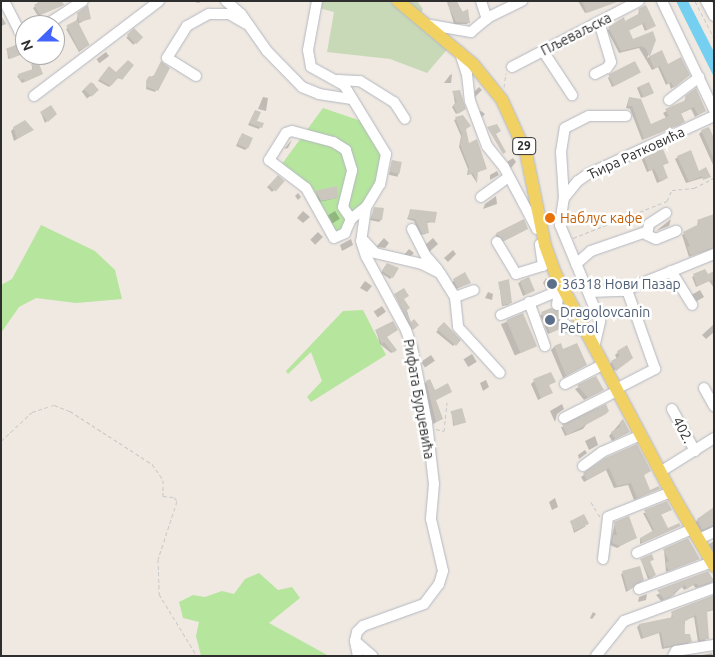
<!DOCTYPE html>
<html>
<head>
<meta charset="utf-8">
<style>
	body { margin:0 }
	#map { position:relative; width:715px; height:657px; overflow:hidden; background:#efe9e1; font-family:Ubuntu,sans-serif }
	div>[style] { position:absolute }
	.green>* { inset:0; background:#b6e59e }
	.cemetery>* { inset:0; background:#c8d9b8 }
	.water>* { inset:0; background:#75cff0 }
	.shadow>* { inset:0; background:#0003; transform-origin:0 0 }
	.building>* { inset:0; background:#cbc7bf; transform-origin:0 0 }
	.minor-tunnel>* { height:10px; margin-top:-5px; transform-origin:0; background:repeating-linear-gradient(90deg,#c8c4bd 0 10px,transparent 0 15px) }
	.path>* { height:1px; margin-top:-0.5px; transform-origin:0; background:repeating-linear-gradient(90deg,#c9c9c9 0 4px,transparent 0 6.5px) }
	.roads { filter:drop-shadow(0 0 1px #b4b7c1) drop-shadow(0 0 1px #b4b7c1) }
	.minor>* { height:10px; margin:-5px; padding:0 5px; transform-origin:5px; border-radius:5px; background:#fff }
	.major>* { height:12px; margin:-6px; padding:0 6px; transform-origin:6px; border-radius:6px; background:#f2d163 }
	.dots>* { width:14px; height:14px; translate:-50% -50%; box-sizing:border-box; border:2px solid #fff; border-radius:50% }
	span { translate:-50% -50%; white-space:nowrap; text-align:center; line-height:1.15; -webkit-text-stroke:5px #fff; paint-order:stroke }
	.shield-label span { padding:1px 4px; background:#fff; border:1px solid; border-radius:4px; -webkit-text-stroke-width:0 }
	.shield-label { font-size:12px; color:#2e2e2e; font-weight:700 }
	.street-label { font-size:14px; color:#2e2e2e }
	.food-label { font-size:14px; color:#c56008 }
	.left { translate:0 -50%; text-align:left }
	.service-label { font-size:14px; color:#4e5e75 }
	.frame { position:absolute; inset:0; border:2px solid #2e2e2e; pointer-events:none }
	.north { position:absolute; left:15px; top:15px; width:50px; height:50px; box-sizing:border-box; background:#fff; border:1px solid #ababab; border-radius:50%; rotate:248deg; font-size:14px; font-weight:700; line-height:20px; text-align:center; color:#2e2e2e }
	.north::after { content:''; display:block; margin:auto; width:18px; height:22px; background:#4264fb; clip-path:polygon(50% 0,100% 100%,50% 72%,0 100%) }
</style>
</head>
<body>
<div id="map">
	<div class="green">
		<div style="clip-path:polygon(323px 108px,367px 123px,382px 146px,380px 184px,339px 238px,319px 206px,279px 168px)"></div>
		<div style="clip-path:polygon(41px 225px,95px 251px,115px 270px,122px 299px,76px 303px,36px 298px,19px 307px,1px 333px,1px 285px,12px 279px)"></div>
		<div style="clip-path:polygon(363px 310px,386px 355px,311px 402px,307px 397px,322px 381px,311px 352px,288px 374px,286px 371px,343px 311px)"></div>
		<div style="clip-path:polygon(259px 573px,278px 590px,292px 587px,300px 598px,269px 623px,329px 656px,201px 656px,196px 636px,199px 622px,183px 618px,179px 602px,193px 595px,205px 597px,222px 591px,234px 594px,245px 579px)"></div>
	</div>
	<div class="cemetery">
		<div style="clip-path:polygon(317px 1px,417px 1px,423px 9px,418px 18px,451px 45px,427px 73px,390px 59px,327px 52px,334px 12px,315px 7px)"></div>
	</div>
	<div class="water">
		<div style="clip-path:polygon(676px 1px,688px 1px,714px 52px,714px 77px)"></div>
	</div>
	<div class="shadow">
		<div style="clip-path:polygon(42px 1px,61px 6px,38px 16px,33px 8px)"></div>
		<div style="clip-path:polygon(190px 1px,201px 1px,199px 3px)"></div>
		<div style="clip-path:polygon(447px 1px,456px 1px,469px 22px,467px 24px,454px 24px)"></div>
		<div style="clip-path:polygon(578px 1px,617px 1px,585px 13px)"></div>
		<div style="clip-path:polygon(639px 10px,655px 26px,645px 31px,642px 24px,628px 31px,633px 41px,655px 40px,647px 58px,661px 52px,667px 65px,686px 77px,671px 89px,669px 83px,666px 85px,658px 67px,652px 70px,639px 48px,619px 53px,607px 30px,638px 16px)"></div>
		<div style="clip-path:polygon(78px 14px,89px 18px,78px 24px,87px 46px,79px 52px,66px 29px,76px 22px)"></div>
		<div style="clip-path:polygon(1px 15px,6px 24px,1px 26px)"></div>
		<div style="clip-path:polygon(60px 26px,62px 31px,55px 36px,55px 29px)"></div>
		<div style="left:134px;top:30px;width:10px;height:11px;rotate:45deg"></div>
		<div style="clip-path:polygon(7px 49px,20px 54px,8px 59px)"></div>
		<div style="left:106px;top:52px;width:5px;height:12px;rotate:53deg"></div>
		<div style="clip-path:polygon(32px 65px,42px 74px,22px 83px,17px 76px,32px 71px)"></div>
		<div style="clip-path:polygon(109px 67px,122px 79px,116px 78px,109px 87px,98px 81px)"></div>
		<div style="clip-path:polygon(168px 68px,155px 92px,146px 89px,147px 79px)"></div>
		<div style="clip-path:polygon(452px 74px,451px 83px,444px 83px,450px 75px)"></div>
		<div style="clip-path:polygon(637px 74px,612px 87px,608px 78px,610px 76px)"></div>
		<div style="left:93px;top:83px;width:9px;height:14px;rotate:54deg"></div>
		<div style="left:649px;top:83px;width:11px;height:13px;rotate:68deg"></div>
		<div style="clip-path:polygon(479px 87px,482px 90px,475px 97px,474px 92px)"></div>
		<div style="clip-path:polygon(453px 92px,462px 110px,456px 114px,452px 107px,455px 104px)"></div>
		<div style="clip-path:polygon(263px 97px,268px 98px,266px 111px,258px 109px)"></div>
		<div style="clip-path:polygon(686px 97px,705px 111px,695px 117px,691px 109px,680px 114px,684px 121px,681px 124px,642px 140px,630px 109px,626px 108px,629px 98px,651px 125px,666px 118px,663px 113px,684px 102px)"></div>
		<div style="clip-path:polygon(255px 111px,256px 121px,262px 124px,259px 129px,248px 125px)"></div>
		<div style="clip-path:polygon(481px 111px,485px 114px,481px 118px,479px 112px)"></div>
		<div style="clip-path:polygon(41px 113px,55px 114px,45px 123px)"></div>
		<div style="clip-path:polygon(evenodd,462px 116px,468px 144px,485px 169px,476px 173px,477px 183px,471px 174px,467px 175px,468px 169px,459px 147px,461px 136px,454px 120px,462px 116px,465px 138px,467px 141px,460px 145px,465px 138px)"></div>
		<div style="clip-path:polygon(14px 128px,32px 130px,14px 141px,11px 131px)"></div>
		<div style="clip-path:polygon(702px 131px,714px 141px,714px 167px,699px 134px)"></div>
		<div style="clip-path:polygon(240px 137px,247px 148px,245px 150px,236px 146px)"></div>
		<div style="clip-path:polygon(292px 140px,288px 148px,284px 149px,290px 142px)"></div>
		<div style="clip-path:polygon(644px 157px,667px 163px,662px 166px,666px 178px,664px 180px,657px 183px,652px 170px,647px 172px,642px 160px)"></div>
		<div style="clip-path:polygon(678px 157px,699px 172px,709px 176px,686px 183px,675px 159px)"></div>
		<div style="clip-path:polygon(513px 158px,516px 162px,511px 168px,507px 162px)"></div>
		<div style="left:392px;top:161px;width:9px;height:14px;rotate:13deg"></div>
		<div style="clip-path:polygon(497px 171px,499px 175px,490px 180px,490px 175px)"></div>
		<div style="clip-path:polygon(278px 177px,283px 181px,272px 192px,267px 187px)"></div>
		<div style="clip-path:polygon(316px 192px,337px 198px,319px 202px)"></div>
		<div style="clip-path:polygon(298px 193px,301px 197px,298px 200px,295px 196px)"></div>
		<div style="clip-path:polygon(496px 196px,497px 204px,483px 209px,485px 204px)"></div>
		<div style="clip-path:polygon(375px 208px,381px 220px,379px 222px,370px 220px)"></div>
		<div style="clip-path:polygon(411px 210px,434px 222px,426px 223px,426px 234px,420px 235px,414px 221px,407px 219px)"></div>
		<div style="clip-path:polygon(303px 211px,310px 217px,303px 223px,297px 218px)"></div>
		<div style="left:335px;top:211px;width:9px;height:9px;rotate:58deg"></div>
		<div style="clip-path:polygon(671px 219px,669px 226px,656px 231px)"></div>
		<div style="clip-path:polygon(698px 221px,713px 237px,714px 248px,689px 257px,682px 235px,697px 226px)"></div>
		<div style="clip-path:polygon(527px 229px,502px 242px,495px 235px,497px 234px)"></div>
		<div style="left:318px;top:232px;width:7px;height:11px;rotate:45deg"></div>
		<div style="clip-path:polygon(384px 238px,389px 243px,385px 248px,376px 247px)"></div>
		<div style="clip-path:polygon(433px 238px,438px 244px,429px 252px,425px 245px)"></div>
		<div style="clip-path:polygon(351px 239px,353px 245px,342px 251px,340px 245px)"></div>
		<div style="clip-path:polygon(409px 249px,414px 253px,411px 256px,404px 255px)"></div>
		<div style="clip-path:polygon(453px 250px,456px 254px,448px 262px,444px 258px)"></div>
		<div style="clip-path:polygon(385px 266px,392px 277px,390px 279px,381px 273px)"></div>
		<div style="clip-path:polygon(705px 271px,707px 276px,714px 272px,714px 288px,709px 281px,696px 287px,692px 277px)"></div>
		<div style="clip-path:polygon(465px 274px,470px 283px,456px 289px,452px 282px)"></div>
		<div style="clip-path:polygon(546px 278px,551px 286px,546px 289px,543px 283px)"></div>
		<div style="clip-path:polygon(528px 279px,531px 292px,523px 296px,518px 283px)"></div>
		<div style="clip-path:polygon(365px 281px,372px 286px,367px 292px,360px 288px)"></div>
		<div style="clip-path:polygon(499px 283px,510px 303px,508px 305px,502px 306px)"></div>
		<div style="left:700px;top:290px;width:8px;height:10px;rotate:60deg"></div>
		<div style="clip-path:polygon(488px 292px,493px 294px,492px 300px,485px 298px)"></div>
		<div style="clip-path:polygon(395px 295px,403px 299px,411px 323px,417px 325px,411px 330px)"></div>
		<div style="left:382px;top:306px;width:7px;height:10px;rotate:56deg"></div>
		<div style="clip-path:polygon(586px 310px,591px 320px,589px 322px,583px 312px)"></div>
		<div style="clip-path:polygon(551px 311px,568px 318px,558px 319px,557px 330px,548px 334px,540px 315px)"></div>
		<div style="left:522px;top:315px;width:34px;height:23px;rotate:66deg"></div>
		<div style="clip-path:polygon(444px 324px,459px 340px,453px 346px,436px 332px)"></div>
		<div style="clip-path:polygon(713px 325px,714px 332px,706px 339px,702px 335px)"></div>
		<div style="clip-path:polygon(376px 331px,395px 350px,391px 353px,380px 344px)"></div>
		<div style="clip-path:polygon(554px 347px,563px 350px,585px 365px,563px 378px,551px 350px)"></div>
		<div style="clip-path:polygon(618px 352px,629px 361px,612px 372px,608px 365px,617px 359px,615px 355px)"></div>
		<div style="left:472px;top:354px;width:9px;height:10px;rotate:58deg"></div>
		<div style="left:431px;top:355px;width:7px;height:12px;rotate:56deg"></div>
		<div style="clip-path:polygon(596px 378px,603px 390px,584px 400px,575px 389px)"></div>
		<div style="clip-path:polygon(486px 380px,489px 387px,483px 391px,480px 383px)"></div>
		<div style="clip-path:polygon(534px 381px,554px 381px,548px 386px,551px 393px,538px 400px,531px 384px)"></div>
		<div style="clip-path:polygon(426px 382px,434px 391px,451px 392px,434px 401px,442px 419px,433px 424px,424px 384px)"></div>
		<div style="clip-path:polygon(562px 404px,564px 409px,557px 414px,555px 422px,550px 411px)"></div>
		<div style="clip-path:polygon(452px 413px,465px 421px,453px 426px)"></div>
		<div style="clip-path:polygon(588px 422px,583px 429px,565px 436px,561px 427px)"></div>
		<div style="clip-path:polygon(620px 423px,629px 432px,612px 441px,609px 436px)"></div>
		<div style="clip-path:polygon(595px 436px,598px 445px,589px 450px,585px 441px)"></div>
		<div style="clip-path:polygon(585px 450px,587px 453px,579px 459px,578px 455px)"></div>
		<div style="clip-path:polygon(606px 459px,649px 471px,643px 476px,649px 492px,659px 489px,634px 500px,628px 485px,614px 488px,606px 470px,584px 482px,581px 477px)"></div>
		<div style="clip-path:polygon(555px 498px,558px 507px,552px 510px,549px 502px)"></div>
		<div style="clip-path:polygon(714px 509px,714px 529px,700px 532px,695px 522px)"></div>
		<div style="clip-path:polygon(671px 510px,660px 515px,668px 530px,680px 526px,640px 544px,640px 539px,653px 532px,643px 513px)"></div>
		<div style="clip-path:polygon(571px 522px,586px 526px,574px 533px)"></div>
		<div style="clip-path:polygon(615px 523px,636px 537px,617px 548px,610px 545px)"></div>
		<div style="clip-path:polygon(714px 541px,714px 556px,708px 545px)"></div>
		<div style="clip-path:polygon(664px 550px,699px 559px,666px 572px)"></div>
		<div style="clip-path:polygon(641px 560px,652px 560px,649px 562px,653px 577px,648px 579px)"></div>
		<div style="clip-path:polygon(639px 567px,631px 589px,626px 592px,621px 574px)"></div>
		<div style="clip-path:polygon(707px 572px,714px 580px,711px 583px,696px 588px,693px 585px,684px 590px,682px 587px,671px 597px,661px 601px,656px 595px)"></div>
		<div style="clip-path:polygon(647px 594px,646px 600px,638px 602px,639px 597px)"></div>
		<div style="clip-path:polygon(714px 597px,714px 610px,706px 612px,705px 641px,698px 642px,694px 617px,685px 620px,684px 636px,690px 641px,688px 644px,662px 649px,659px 633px,641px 639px,637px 627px,639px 625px,671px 618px,672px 613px)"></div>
		<div style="clip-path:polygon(593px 612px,596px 614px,592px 619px,590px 618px)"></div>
		<div style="clip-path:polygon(712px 653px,713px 656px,698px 656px)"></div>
	</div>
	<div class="building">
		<div style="clip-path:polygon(40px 1px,62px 1px,64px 5px,40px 15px,34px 5px)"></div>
		<div style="clip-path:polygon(457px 1px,462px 12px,468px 9px,470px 23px,456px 22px,447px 3px)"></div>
		<div style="clip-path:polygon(582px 1px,620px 1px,587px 13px)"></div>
		<div style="clip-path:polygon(88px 5px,91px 19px,79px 22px,77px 13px)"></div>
		<div style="clip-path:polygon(646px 5px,656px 26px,647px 30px,644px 23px,629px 30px,633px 39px,653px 31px,656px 40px,650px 56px,662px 50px,668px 64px,681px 57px,690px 75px,674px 88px,671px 82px,668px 84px,660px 66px,654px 68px,646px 49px,642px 46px,621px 51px,608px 27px,624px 17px,625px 21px,640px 13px,638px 9px)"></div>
		<div style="left:77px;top:20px;width:28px;height:12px;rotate:63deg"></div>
		<div style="left:134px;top:28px;width:13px;height:10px;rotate:45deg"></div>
		<div style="left:18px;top:44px;width:11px;height:13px;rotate:68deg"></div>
		<div style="clip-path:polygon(128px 60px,134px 65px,122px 80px,119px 77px,111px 86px,99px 79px,109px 66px,116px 72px)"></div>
		<div style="clip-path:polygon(38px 61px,43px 74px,25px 82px,24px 79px,20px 80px,18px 74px,33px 69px,31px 64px)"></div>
		<div style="clip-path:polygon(161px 61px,170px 68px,158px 91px,147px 87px,146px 81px,149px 76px,153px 77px)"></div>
		<div style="left:635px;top:61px;width:13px;height:30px;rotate:63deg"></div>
		<div style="left:91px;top:82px;width:11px;height:10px;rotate:45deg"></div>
		<div style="left:649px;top:82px;width:12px;height:11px;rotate:66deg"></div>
		<div style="clip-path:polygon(696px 88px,706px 111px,698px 115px,694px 107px,681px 113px,685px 122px,644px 139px,632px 106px,628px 106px,629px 97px,641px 99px,651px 124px,669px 116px,665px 109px,686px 100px,685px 96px)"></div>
		<div style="clip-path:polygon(460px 90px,466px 109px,458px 114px,453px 105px,457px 102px,452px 91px)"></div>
		<div style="clip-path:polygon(51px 105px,57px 114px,48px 122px,40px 112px)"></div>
		<div style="clip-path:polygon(255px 110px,261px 112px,257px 121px,264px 123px,262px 128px,249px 123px)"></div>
		<div style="clip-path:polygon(463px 115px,471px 126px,466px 129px,469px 143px,477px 139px,487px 169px,478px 172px,477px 183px,473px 173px,468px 175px,469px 167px,460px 144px,462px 134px,455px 117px)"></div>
		<div style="clip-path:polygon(25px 120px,34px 130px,17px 139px,13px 127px)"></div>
		<div style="clip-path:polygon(497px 124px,501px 131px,496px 134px,506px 152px,503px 154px,487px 127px)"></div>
		<div style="clip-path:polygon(709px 127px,714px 138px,714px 159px,701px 130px)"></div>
		<div style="left:242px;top:133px;width:12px;height:12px;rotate:24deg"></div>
		<div style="clip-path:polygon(662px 147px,669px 163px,663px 165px,668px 178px,660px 181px,654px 169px,649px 171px,644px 156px)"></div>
		<div style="clip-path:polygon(691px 150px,699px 171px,706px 167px,711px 177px,703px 180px,702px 176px,689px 182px,677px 156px)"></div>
		<div style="left:392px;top:160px;width:10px;height:12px;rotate:11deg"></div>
		<div style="left:278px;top:175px;width:9px;height:14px;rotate:41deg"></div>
		<div style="clip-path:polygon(337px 186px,338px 198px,321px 201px,315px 191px)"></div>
		<div style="clip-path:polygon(374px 207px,384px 208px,382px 220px,371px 218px)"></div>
		<div style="clip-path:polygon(410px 209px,437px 212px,435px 223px,427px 221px,429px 233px,422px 234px,415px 219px,408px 218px)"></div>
		<div style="clip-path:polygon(714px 214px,714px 247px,691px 256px,687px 247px,690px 246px,683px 232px,699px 224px,697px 220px)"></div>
		<div style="clip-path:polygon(524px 219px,528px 229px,504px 241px,497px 235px,496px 233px)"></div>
		<div style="clip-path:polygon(387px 263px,399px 268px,393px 278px,382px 271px)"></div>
		<div style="clip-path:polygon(705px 269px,708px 274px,714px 271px,714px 279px,697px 286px,693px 274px)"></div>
		<div style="clip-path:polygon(465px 272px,471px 283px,458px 288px,453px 279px)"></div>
		<div style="left:529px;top:277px;width:15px;height:10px;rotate:67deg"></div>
		<div style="clip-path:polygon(509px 279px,512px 303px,503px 305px,498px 282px)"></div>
		<div style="clip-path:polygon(404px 288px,409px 296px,404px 299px,410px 308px,406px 311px,411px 322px,414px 319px,419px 325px,413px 330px,394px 294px)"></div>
		<div style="clip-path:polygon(564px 307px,570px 319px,559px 318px,560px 329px,550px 333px,541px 312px,551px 308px,559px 312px)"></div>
		<div style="left:523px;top:313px;width:36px;height:18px;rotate:67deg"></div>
		<div style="clip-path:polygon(393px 321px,398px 330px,387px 337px,397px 350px,393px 353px,384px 342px,382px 344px,375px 330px)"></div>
		<div style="clip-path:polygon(444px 322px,461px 340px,456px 346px,437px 329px)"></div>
		<div style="clip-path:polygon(561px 343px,563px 349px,577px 343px,587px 365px,566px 376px,554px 346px)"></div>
		<div style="clip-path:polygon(627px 345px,633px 358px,616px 371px,611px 361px,620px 356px,617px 351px)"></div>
		<div style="clip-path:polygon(551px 372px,556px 382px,549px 385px,553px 393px,541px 398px,533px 379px)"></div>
		<div style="clip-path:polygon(596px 376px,604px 390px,588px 398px,577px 385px)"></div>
		<div style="clip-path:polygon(430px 379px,435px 390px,448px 383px,452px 392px,436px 400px,443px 419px,436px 422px,426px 381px)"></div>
		<div style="clip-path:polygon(606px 404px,609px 411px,606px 414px,567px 435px,562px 424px)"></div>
		<div style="left:462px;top:408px;width:15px;height:12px;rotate:74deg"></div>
		<div style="clip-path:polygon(623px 419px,630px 432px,615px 439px,611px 432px,620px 427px,620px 422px)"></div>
		<div style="clip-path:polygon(637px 444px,651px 471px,644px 475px,650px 490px,659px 486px,660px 489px,637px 498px,631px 483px,617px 486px,609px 468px,587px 480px,583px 473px,605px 458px)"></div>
		<div style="clip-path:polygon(667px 501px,672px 510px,661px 514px,668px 528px,679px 523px,681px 526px,642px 543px,640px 538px,654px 530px,644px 510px)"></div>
		<div style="clip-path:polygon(714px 507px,714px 525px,702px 530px,697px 519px)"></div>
		<div style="left:584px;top:514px;width:11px;height:16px;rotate:63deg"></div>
		<div style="clip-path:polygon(629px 516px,637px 538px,620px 546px,612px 543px,613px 535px,617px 535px,614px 522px)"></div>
		<div style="clip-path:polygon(688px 538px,700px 559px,669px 571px,665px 563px,669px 561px,663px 549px)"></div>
		<div style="clip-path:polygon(652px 554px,654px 560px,650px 561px,656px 575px,650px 578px,640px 559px)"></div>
		<div style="clip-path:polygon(640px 566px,644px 580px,628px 591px,622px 571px)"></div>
		<div style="clip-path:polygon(708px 571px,714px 581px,699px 586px,696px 583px,687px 589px,685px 585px,673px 593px,675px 595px,664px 599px,657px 590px)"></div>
		<div style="clip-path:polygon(714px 595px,714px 609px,707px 611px,709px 639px,700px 640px,696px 615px,684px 622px,685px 634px,690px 634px,692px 642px,664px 647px,661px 632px,643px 638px,639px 624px,673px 617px,671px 612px,675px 610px)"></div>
	</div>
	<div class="minor-tunnel">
		<div style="left:557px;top:305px;width:19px;rotate:69deg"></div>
	</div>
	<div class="path">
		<div style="left:695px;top:1px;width:42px;rotate:62.8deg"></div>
		<div style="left:504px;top:87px;width:14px;rotate:-82deg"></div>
		<div style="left:573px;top:238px;width:101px;rotate:-21.5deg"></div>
		<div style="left:667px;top:201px;width:12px;rotate:-66deg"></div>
		<div style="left:672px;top:190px;width:22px;rotate:-5deg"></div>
		<div style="left:694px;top:188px;width:22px;rotate:-27deg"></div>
		<div style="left:436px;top:429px;width:8px;rotate:14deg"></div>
		<div style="left:444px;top:431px;width:29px;rotate:-84deg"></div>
		<div style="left:1px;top:441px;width:42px;rotate:-43.1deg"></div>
		<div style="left:32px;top:412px;width:23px;rotate:-18deg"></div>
		<div style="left:54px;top:405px;width:17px;rotate:21deg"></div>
		<div style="left:70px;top:411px;width:98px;rotate:32.9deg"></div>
		<div style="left:152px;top:464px;width:19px;rotate:55deg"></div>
		<div style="left:163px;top:480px;width:16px;rotate:90deg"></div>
		<div style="left:163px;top:496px;width:11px;rotate:5deg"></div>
		<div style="left:174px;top:497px;width:5px;rotate:53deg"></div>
		<div style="left:177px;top:501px;width:61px;rotate:108.1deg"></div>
		<div style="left:158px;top:559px;width:35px;rotate:88deg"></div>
		<div style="left:159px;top:594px;width:73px;rotate:58.5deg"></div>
		<div style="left:591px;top:502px;width:17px;rotate:59deg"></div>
	</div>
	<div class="roads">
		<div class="minor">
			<div style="left:4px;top:1px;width:34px;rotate:63deg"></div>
			<div style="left:19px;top:31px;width:8px;rotate:40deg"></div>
			<div style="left:226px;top:1px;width:20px;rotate:41deg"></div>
			<div style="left:241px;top:14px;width:45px;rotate:54.9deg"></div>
			<div style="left:267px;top:51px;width:50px;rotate:45.8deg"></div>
			<div style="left:302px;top:87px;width:18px;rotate:22deg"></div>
			<div style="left:319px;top:94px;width:33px;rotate:9deg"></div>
			<div style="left:317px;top:1px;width:50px;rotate:100.4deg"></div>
			<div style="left:308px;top:50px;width:17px;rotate:80deg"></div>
			<div style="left:311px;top:67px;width:38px;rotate:29deg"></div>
			<div style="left:344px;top:85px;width:81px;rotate:58.7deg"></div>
			<div style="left:386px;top:154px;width:31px;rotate:101deg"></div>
			<div style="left:380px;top:184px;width:27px;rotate:121deg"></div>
			<div style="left:366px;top:207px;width:34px;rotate:98deg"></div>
			<div style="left:361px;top:241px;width:16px;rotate:72deg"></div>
			<div style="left:366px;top:256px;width:84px;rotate:61.6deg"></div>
			<div style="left:406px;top:330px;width:18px;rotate:71deg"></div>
			<div style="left:412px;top:347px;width:77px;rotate:78.8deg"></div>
			<div style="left:427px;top:423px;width:61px;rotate:83.5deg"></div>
			<div style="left:434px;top:484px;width:35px;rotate:95deg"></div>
			<div style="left:431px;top:519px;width:53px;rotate:77deg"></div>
			<div style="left:443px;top:571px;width:14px;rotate:107deg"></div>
			<div style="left:439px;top:584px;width:25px;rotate:127deg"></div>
			<div style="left:424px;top:604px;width:65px;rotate:160.2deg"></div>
			<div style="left:363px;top:626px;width:8px;rotate:135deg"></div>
			<div style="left:357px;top:632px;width:9px;rotate:103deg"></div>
			<div style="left:355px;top:641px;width:15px;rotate:79deg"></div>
			<div style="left:481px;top:1px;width:19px;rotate:72deg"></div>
			<div style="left:662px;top:1px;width:121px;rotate:64.5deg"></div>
			<div style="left:706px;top:1px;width:17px;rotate:62deg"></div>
			<div style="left:425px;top:24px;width:47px;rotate:9.9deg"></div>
			<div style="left:471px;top:32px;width:23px;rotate:-40deg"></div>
			<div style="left:489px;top:17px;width:37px;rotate:-26deg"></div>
			<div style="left:46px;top:25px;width:44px;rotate:-33deg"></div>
			<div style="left:543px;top:51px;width:53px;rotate:56.6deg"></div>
			<div style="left:460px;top:53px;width:22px;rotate:72deg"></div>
			<div style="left:467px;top:74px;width:27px;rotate:84deg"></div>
			<div style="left:470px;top:101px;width:48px;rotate:69.3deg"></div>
			<div style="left:487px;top:146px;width:27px;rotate:51deg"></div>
			<div style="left:504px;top:167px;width:70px;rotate:62deg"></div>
			<div style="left:537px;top:229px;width:4px;rotate:-14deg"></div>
			<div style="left:512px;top:67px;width:143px;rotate:-27.5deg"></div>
			<div style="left:595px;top:74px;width:13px;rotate:-27deg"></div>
			<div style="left:607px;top:68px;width:7px;rotate:-56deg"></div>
			<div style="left:611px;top:62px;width:42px;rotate:-106.7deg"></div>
			<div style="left:196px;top:76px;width:34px;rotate:-148deg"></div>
			<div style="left:167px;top:58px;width:38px;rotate:-58deg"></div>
			<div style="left:187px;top:26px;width:25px;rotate:-29deg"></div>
			<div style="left:209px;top:14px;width:20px"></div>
			<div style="left:229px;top:14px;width:20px;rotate:30deg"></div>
			<div style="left:338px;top:80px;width:22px;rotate:3deg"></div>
			<div style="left:360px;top:81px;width:40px;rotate:32deg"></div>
			<div style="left:394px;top:102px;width:20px;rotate:57deg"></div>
			<div style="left:34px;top:96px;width:157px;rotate:-37.2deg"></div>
			<div style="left:669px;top:100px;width:38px;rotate:-37deg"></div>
			<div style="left:481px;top:197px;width:34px;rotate:-36deg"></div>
			<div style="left:564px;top:198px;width:46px;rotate:-93.7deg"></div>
			<div style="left:561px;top:152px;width:24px;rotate:-81deg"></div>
			<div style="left:565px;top:128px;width:27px;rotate:-27deg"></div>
			<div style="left:589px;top:116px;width:37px"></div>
			<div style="left:666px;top:213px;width:20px;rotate:147deg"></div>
			<div style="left:649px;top:224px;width:11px;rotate:100deg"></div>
			<div style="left:647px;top:235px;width:10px;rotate:24deg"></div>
			<div style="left:656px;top:239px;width:22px;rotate:-22deg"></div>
			<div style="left:351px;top:219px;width:14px;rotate:-124deg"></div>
			<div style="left:343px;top:207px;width:38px;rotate:-76deg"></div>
			<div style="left:352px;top:170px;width:21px;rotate:-107deg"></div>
			<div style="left:346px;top:150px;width:15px;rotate:-148deg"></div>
			<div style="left:333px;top:142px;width:42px;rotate:-165deg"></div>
			<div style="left:292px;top:131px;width:6px;rotate:162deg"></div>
			<div style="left:286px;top:133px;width:32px;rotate:122deg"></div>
			<div style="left:269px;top:160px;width:46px;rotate:37.1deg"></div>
			<div style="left:306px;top:188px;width:57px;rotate:60.8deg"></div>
			<div style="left:334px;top:238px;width:12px;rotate:-24deg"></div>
			<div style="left:345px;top:233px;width:15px;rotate:-67deg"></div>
			<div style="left:351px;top:219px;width:19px;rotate:-39deg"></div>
			<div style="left:412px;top:229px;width:30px;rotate:63deg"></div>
			<div style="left:426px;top:256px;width:18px;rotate:49deg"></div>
			<div style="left:364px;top:241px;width:16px;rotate:47deg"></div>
			<div style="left:375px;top:253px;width:48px;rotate:13.2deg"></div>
			<div style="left:422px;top:264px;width:20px;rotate:27deg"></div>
			<div style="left:440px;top:273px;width:28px;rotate:58deg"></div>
			<div style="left:455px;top:297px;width:30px;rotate:84deg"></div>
			<div style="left:458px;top:327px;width:62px;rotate:47.6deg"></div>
			<div style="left:497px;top:242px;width:37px;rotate:59deg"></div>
			<div style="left:516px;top:274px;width:28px;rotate:-17deg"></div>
			<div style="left:543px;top:266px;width:22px;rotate:-98deg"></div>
			<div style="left:576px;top:264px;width:20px;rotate:-41deg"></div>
			<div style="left:591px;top:251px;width:58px;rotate:-19.1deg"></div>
			<div style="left:671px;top:271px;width:40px;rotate:58deg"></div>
			<div style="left:589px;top:292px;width:34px;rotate:-2deg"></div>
			<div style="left:623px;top:291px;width:98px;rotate:-22.1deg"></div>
			<div style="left:455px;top:297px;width:20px;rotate:-20deg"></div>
			<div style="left:529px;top:302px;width:47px;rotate:70deg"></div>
			<div style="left:557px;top:305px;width:14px;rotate:-82deg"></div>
			<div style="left:501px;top:315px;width:67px;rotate:-22.8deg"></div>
			<div style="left:564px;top:323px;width:8px;rotate:40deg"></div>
			<div style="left:570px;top:328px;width:14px;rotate:8deg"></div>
			<div style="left:594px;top:348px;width:28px;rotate:-77deg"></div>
			<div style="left:600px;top:321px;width:104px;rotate:-112.6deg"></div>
			<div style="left:560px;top:225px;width:27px;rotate:-82deg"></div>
			<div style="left:564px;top:198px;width:22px;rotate:-51deg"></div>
			<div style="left:578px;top:181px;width:12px;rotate:-35deg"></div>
			<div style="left:588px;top:174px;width:139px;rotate:-24.7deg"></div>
			<div style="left:565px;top:384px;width:44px;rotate:-27.1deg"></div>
			<div style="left:618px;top:388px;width:42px;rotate:-27.2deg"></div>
			<div style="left:655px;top:369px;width:84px;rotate:-109.5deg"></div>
			<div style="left:704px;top:388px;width:21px;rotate:61deg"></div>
			<div style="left:672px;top:409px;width:48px;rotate:61.3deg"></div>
			<div style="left:564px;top:418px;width:62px;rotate:-27deg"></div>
			<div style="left:583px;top:466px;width:24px;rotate:-36deg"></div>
			<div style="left:602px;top:452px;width:43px;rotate:-23.6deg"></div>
			<div style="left:660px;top:472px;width:64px;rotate:-32.2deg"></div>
			<div style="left:699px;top:539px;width:17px;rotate:-25deg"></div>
			<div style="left:637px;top:553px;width:60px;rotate:-23.6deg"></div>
			<div style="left:603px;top:559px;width:42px;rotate:-83.2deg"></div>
			<div style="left:608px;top:517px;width:68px;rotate:-21.6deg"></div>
			<div style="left:639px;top:589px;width:78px;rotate:-20.3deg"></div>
			<div style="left:355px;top:641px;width:23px;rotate:41deg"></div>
			<div style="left:596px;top:656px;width:45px;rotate:-51.3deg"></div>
			<div style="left:624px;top:621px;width:96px;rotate:-20.1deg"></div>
			<div style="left:673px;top:656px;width:6px;rotate:-59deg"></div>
			<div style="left:676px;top:651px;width:38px;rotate:-9deg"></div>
		</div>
		<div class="major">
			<div style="left:398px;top:1px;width:98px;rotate:40deg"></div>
			<div style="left:473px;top:64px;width:46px;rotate:51.1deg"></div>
			<div style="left:502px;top:100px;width:58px;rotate:65.6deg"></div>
			<div style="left:526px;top:153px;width:94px;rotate:78.3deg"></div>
			<div style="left:545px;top:245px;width:30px;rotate:70deg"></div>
			<div style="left:555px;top:273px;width:248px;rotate:62.1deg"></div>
			<div style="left:671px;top:492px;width:86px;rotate:59.8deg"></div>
		</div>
	</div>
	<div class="dots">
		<div style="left:550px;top:218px;background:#e8710a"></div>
		<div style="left:552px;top:284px;background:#5c6f8a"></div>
		<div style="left:550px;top:320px;background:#5c6f8a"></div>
	</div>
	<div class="shield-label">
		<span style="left:524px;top:146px">29</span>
	</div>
	<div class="street-label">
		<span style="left:576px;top:34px;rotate:-27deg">Пљеваљска</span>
		<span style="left:636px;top:153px;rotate:-25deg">Ћира Ратковића</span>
		<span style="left:419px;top:399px;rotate:80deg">Рифата Бурџевића</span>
		<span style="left:683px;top:430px;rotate:62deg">402.</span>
	</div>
	<div class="food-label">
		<span class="left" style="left:560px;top:218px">Наблус кафе</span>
	</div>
	<div class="service-label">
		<span class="left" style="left:562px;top:284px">36318 Нови Пазар</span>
		<span class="left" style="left:560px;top:320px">Dragolovcanin<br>Petrol</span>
	</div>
	<div class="frame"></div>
	<div class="north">N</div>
</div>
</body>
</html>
